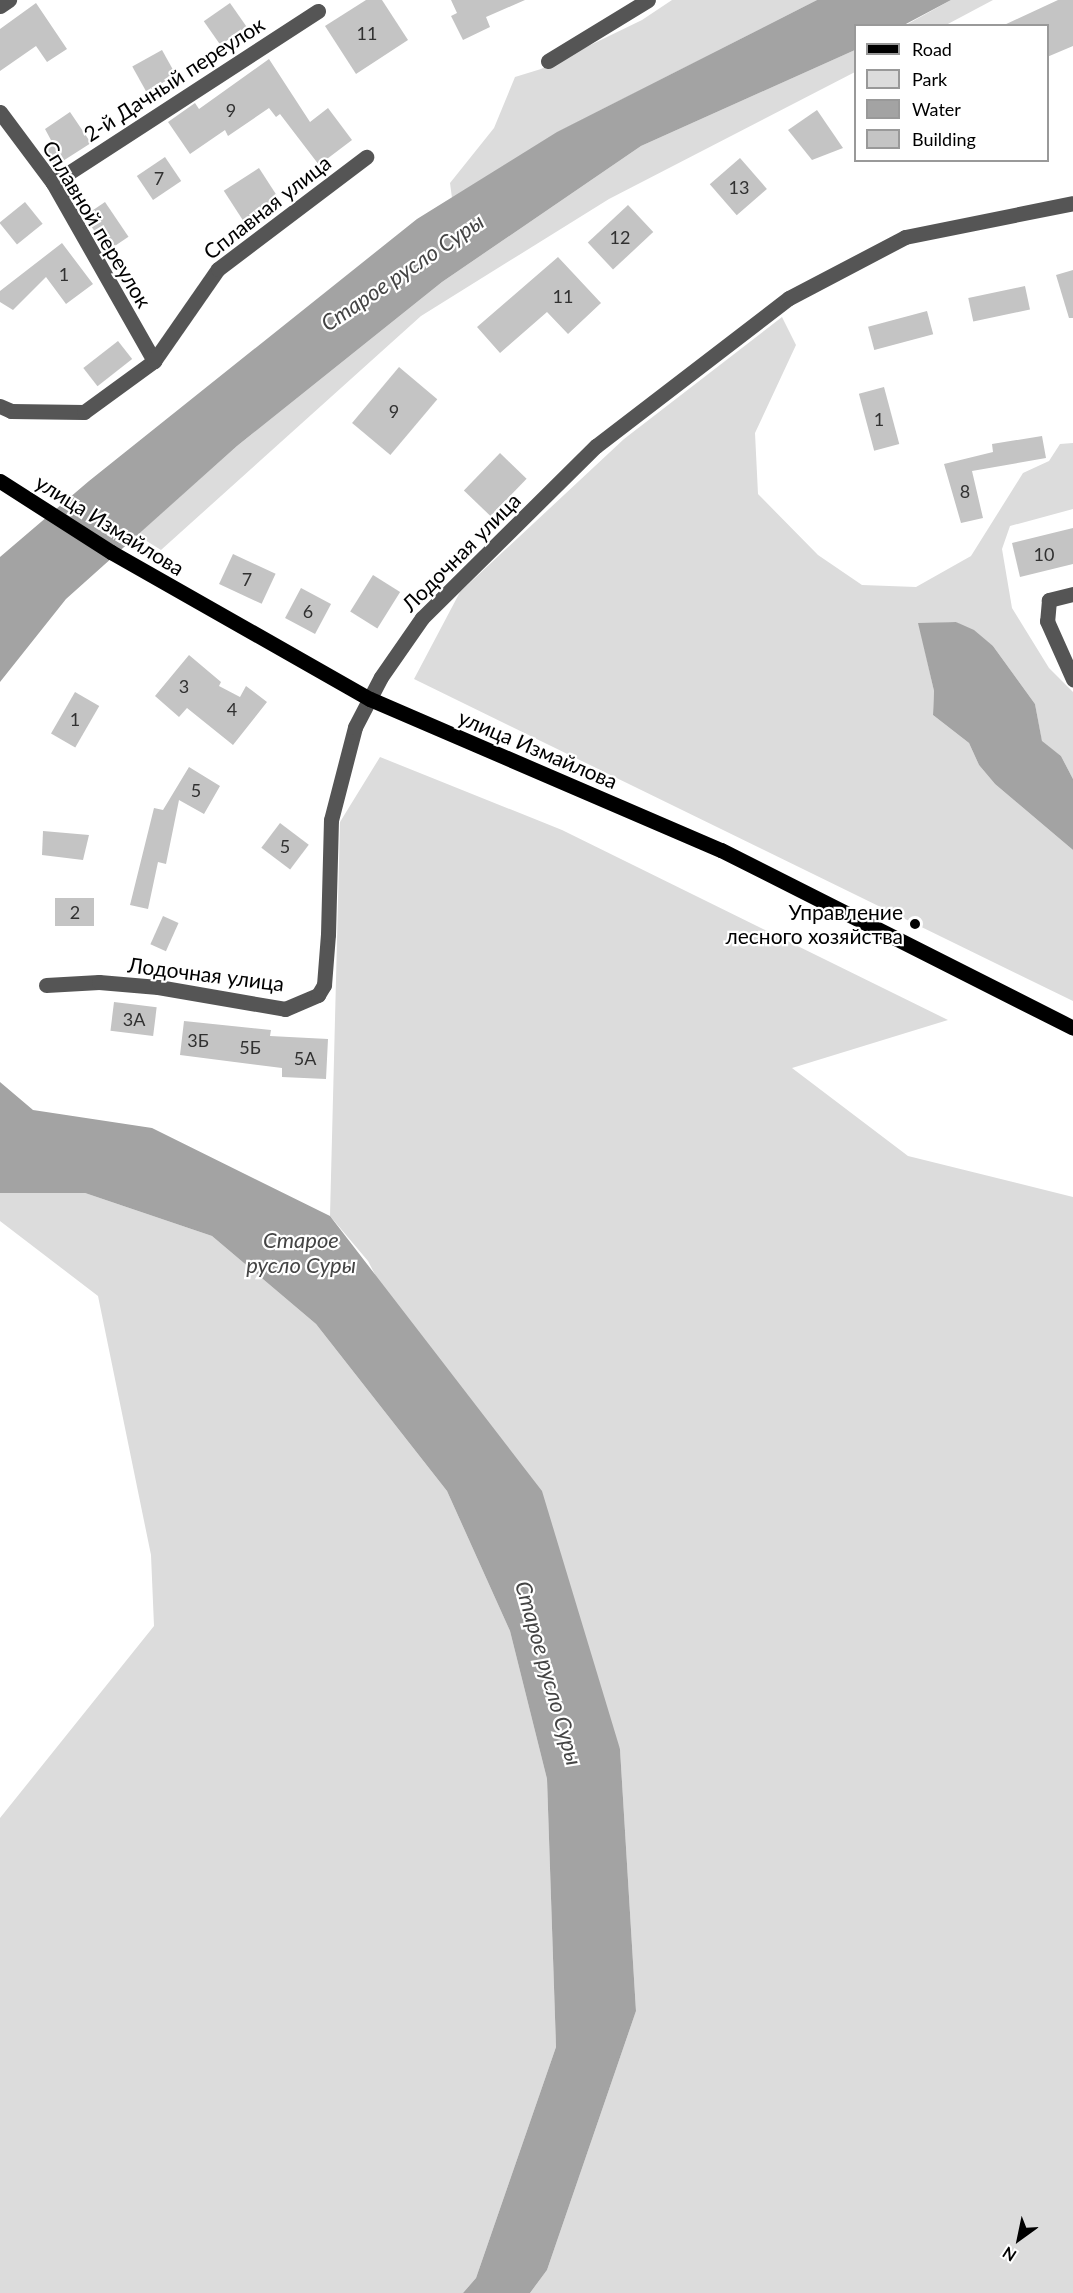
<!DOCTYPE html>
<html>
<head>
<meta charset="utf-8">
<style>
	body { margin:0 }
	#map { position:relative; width:1073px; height:2293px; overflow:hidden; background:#fff; font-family:Lato,sans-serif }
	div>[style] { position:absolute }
	.green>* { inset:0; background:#dcdcdc }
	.water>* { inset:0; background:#a3a3a3 }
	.building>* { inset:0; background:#c4c4c4; transform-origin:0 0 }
	.minor>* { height:15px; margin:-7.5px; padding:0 7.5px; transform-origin:7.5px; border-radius:7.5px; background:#555 }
	.major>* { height:15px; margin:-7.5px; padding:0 7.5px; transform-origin:7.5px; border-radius:7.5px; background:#000 }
	.dots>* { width:16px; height:16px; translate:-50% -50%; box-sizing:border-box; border:3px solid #fff; border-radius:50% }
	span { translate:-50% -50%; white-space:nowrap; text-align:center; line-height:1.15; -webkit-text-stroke:4.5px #fff; paint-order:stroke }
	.number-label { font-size:18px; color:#313131 }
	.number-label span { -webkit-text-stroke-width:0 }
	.street-label { font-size:21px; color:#000 }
	.poi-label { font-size:21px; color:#000 }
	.right { translate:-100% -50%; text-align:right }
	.water-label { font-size:22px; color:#444; font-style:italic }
	.legend { position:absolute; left:854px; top:24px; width:195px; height:138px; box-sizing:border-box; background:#fff; border:2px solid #999; margin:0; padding:8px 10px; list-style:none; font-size:18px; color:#000 }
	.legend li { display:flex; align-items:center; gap:12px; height:30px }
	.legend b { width:30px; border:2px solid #999 }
	.north { position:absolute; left:989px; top:2209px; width:60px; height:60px; -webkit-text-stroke:4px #fff; paint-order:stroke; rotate:213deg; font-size:16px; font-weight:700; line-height:24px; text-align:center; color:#000 }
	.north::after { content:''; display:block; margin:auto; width:21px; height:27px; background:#000; clip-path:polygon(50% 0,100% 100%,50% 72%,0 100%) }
</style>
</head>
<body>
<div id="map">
	<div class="green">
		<div style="clip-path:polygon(672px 0,817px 0,558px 132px,452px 198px,450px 183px,494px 128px,515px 77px,541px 69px,642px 20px)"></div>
		<div style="clip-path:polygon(951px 0,993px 0,946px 25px,904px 26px)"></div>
		<div style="clip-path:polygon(855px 50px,855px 72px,609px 199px,421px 316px,161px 550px,137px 535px,237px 446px,442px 282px,641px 146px)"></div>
		<div style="clip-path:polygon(782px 317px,796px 345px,755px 433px,758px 494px,818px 555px,862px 585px,916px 587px,971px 556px,1023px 473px,1049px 461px,1060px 444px,1073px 443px,1073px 509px,1010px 526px,1002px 549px,1012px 608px,1049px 668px,1073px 692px,1073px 779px,1061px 756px,1042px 742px,1035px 704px,993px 646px,956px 622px,919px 624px,934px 691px,933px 715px,969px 743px,979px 765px,995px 784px,1073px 850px,1073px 1001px,414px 679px,460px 592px,624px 439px)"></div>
		<div style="clip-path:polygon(380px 757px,562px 830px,948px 1020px,792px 1068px,908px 1156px,1073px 1197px,1073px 2293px,530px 2293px,547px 2270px,636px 2011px,620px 1749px,368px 1261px,330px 1216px,340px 822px)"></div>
		<div style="clip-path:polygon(0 1193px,85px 1193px,212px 1236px,316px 1324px,447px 1491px,510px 1631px,547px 1779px,556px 2047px,476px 2278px,463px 2293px,0 2293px,0 1818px,154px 1626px,151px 1555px,98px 1296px,0 1221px)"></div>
	</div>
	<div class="water">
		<div style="clip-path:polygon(817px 0,951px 0,904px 25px,856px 26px,855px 50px,641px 146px,442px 282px,237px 446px,66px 599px,0 682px,0 557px,89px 481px,417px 219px,557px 132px)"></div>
		<div style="clip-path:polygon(956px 622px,974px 630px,993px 646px,1035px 704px,1042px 741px,1061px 756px,1073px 779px,1073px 850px,995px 784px,979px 765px,969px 743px,933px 715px,934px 691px,918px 623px)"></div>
		<div style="clip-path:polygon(0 1082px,33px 1110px,152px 1128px,330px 1216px,542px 1491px,620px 1749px,636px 2011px,547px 2270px,530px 2293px,463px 2293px,476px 2278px,556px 2047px,547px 1779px,510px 1631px,447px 1491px,316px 1324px,212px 1236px,85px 1193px,0 1193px)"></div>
	</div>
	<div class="building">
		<div style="clip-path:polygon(366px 0,382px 0,408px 40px,356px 74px,325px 26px)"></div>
		<div style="clip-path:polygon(451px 0,525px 0,486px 17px,490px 27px,463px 40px,451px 16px,457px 13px)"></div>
		<div style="clip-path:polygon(1058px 0,1073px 0,1073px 46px,1047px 57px,1047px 26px,1002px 26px)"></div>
		<div style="clip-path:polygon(36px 3px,67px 49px,47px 62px,36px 46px,0 71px,0 29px)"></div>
		<div style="left:230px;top:3px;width:29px;height:32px;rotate:55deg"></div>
		<div style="left:162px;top:50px;width:29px;height:34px;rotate:61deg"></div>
		<div style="clip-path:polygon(269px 59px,310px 122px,328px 108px,352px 140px,319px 165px,280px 114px,276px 117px,269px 108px,228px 136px,225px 130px,190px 154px,168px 122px,195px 103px,199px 109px)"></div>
		<div style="clip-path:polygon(817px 110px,843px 148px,812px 160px,788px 130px)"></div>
		<div style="clip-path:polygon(70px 112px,91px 143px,55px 166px,43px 148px,52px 142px,45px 129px)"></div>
		<div style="left:165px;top:157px;width:29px;height:34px;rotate:56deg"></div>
		<div style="left:740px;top:158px;width:41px;height:40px;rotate:49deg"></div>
		<div style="left:259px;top:168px;width:44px;height:42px;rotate:57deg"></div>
		<div style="left:25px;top:202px;width:28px;height:33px;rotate:51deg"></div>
		<div style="left:105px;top:202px;width:42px;height:25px;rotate:56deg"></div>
		<div style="left:628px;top:205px;width:37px;height:55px;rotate:47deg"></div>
		<div style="clip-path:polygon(62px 243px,93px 284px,66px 304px,46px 277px,13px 310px,0 302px,0 291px)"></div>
		<div style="clip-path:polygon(558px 257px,601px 303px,568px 334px,547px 312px,500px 353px,477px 327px)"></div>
		<div style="clip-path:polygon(1073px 270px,1073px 318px,1069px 318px,1056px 275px)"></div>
		<div style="left:1025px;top:286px;width:24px;height:58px;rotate:78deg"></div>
		<div style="left:927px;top:311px;width:24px;height:61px;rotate:75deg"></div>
		<div style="left:118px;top:341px;width:23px;height:44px;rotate:52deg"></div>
		<div style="left:399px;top:367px;width:50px;height:73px;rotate:40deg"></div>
		<div style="left:884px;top:387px;width:59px;height:26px;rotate:75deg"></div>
		<div style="clip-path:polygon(1042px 436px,1046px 458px,972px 471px,983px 518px,961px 523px,944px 464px,993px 452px,992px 444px)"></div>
		<div style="left:500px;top:453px;width:37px;height:52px;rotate:44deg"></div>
		<div style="clip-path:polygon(1073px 528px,1073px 564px,1020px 577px,1012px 543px)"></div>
		<div style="left:233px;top:554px;width:47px;height:33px;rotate:25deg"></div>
		<div style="left:373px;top:575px;width:32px;height:43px;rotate:32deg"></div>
		<div style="left:301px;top:588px;width:34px;height:34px;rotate:28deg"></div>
		<div style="clip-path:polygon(189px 655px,221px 682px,219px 686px,240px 697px,246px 686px,267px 702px,233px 745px,187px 708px,179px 717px,155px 696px)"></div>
		<div style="left:75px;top:692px;width:28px;height:48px;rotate:30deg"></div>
		<div style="clip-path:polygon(189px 767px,220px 786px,204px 814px,179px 800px,166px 864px,158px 862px,148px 909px,130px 905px,154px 808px,163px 810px)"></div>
		<div style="left:280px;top:823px;width:36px;height:31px;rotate:37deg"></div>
		<div style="clip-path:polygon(43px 831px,89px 835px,83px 860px,42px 855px)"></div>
		<div style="left:55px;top:898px;width:39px;height:28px"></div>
		<div style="left:163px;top:916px;width:17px;height:31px;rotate:24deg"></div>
		<div style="left:114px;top:1002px;width:43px;height:29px;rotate:7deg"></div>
		<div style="clip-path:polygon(184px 1021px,271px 1030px,270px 1036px,328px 1039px,326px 1079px,282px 1077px,282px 1068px,180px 1055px)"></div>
	</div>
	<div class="minor">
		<div style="left:0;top:6px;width:11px;rotate:-34deg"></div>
		<div style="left:548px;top:61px;width:117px;rotate:-31.4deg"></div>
		<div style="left:0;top:112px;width:89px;rotate:53.3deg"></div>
		<div style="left:53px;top:183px;width:205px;rotate:60.4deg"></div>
		<div style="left:53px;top:183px;width:316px;rotate:-33deg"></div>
		<div style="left:0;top:406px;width:12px;rotate:24deg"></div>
		<div style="left:11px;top:411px;width:73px;rotate:0.8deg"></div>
		<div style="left:84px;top:412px;width:87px;rotate:-36.1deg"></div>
		<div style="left:154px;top:361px;width:112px;rotate:-55.2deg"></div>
		<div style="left:218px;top:269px;width:186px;rotate:-37.1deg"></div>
		<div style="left:1073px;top:594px;width:25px;rotate:166deg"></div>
		<div style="left:1049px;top:600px;width:21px;rotate:95deg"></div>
		<div style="left:1047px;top:621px;width:64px;rotate:65.9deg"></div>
		<div style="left:46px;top:985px;width:53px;rotate:-3.2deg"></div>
		<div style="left:99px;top:982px;width:59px;rotate:4.8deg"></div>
		<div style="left:158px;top:987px;width:129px;rotate:9.8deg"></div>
		<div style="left:285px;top:1009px;width:36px;rotate:-23deg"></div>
		<div style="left:318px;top:995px;width:12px;rotate:-59deg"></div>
		<div style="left:324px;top:985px;width:51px;rotate:-85.5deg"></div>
		<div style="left:328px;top:934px;width:114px;rotate:-88.5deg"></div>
		<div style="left:331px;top:820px;width:96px;rotate:-75.5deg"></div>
		<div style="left:355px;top:727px;width:56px;rotate:-62.5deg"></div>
		<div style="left:381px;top:677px;width:72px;rotate:-55.2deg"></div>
		<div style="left:422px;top:618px;width:245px;rotate:-44.7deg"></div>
		<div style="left:596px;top:446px;width:243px;rotate:-37.5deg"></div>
		<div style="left:789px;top:298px;width:131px;rotate:-27.7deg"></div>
		<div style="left:905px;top:237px;width:171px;rotate:-11.4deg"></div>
	</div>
	<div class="major">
		<div style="left:0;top:481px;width:132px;rotate:32.6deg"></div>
		<div style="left:111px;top:552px;width:298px;rotate:29.6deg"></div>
		<div style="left:370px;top:699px;width:382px;rotate:23.3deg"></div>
		<div style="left:721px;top:850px;width:394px;rotate:26.8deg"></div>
	</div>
	<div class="dots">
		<div style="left:915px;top:924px;background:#000"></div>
	</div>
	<div class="number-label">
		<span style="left:367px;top:33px">11</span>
		<span style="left:231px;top:110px">9</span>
		<span style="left:159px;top:178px">7</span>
		<span style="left:739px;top:187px">13</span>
		<span style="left:620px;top:237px">12</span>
		<span style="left:64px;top:274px">1</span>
		<span style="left:563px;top:296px">11</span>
		<span style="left:394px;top:411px">9</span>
		<span style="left:879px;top:419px">1</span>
		<span style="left:965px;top:491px">8</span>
		<span style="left:1044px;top:554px">10</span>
		<span style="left:247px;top:579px">7</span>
		<span style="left:308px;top:611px">6</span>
		<span style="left:184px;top:686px">3</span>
		<span style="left:232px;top:709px">4</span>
		<span style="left:75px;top:719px">1</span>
		<span style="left:196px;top:790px">5</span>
		<span style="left:285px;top:846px">5</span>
		<span style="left:75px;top:912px">2</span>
		<span style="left:134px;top:1019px">3А</span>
		<span style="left:198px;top:1040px">3Б</span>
		<span style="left:250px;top:1047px">5Б</span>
		<span style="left:305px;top:1058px">5А</span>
	</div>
	<div class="street-label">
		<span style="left:174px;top:79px;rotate:-33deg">2-й Дачный переулок</span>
		<span style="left:267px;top:207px;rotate:-38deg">Сплавная улица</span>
		<span style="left:97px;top:224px;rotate:59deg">Сплавной переулок</span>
		<span style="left:110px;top:525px;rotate:32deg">улица Измайлова</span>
		<span style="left:461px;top:552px;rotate:-45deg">Лодочная улица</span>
		<span style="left:538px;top:749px;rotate:23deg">улица Измайлова</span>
		<span style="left:206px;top:974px;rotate:7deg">Лодочная улица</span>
	</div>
	<div class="poi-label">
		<span class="right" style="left:903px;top:924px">Управление<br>лесного хозяйства</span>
	</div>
	<div class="water-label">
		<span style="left:402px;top:272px;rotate:-34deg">Старое русло Суры</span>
		<span style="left:301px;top:1252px">Старое<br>русло Суры</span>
		<span style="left:549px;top:1673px;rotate:74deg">Старое русло Суры</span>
	</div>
	<ul class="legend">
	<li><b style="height:8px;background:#000"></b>Road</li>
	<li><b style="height:16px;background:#dcdcdc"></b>Park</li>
	<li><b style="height:16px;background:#a3a3a3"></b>Water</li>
	<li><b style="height:16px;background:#c4c4c4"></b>Building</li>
	</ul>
	<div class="north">N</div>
</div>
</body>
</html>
